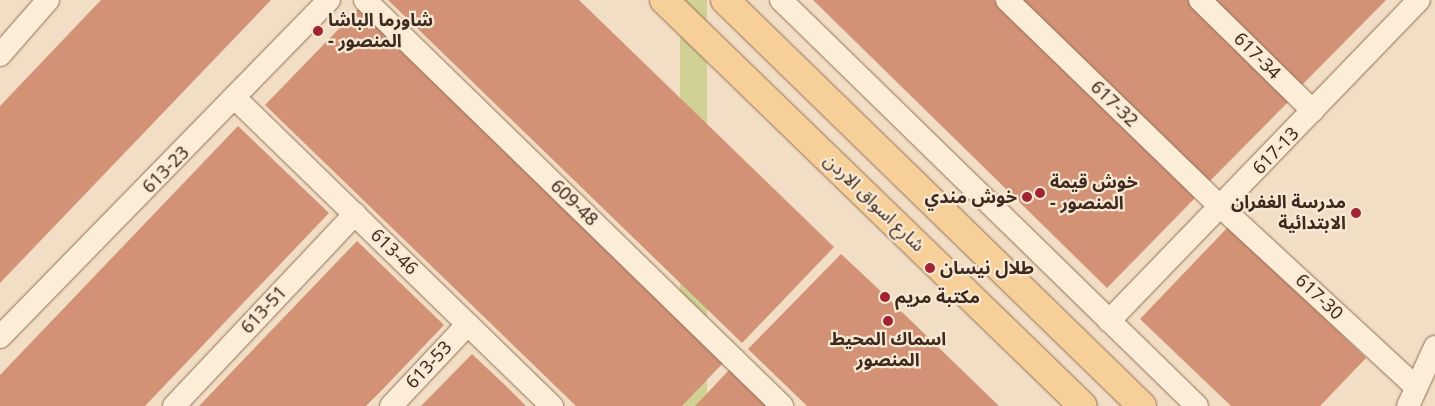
<!DOCTYPE html>
<html>
<head>
<meta charset="utf-8">
<style>
	body { margin:0 }
	#map { position:relative; width:1435px; height:406px; overflow:hidden; background:#f2dec4; font-family:Georgia,"Noto Sans Arabic",serif }
	div>[style] { position:absolute }
	.green>* { inset:0; background:#d1d196; transform-origin:0 0 }
	.building>* { inset:0; background:#d39276 }
	.roads { filter:drop-shadow(0 0 1px #8e6e58) drop-shadow(0 0 1px #8e6e58) }
	.minor>* { height:22px; margin:-11px; padding:0 11px; transform-origin:11px; border-radius:11px; background:#fbedd8 }
	.major>* { height:28px; margin:-14px; padding:0 14px; transform-origin:14px; border-radius:14px; background:#f7cf99 }
	.dots>* { width:14px; height:14px; translate:-50% -50%; box-sizing:border-box; border:2px solid #f8e9d4; border-radius:50% }
	span { translate:-50% -50%; white-space:nowrap; text-align:center; line-height:1.15; -webkit-text-stroke:4.5px #f8e9d4; paint-order:stroke }
	.poi-label { font-size:18px; color:#3d291e; font-weight:700 }
	.left { translate:0 -50%; text-align:left }
	.right { translate:-100% -50%; text-align:right }
	.street-label { font-size:18px; color:#3d291e }
</style>
</head>
<body>
<div id="map">
	<div class="green">
		<div style="left:680px;top:0;width:27px;height:581px"></div>
	</div>
	<div class="building">
		<div style="clip-path:polygon(101px 0,271px 0,0 283px,0 106px)"></div>
		<div style="clip-path:polygon(388px 0,579px 0,834px 247px,742px 343px)"></div>
		<div style="clip-path:polygon(813px 0,994px 0,1195px 198px,1107px 288px)"></div>
		<div style="clip-path:polygon(1020px 0,1189px 0,1291px 99px,1207px 184px)"></div>
		<div style="clip-path:polygon(1215px 0,1386px 0,1302px 85px)"></div>
		<div style="clip-path:polygon(358px 9px,723px 363px,682px 406px,576px 406px,265px 105px)"></div>
		<div style="clip-path:polygon(238px 126px,329px 213px,145px 406px,0 406px,0 375px)"></div>
		<div style="clip-path:polygon(1229px 226px,1366px 358px,1320px 406px,1231px 406px,1140px 319px)"></div>
		<div style="clip-path:polygon(357px 241px,444px 325px,383px 389px,366px 406px,199px 406px)"></div>
		<div style="clip-path:polygon(841px 254px,870px 281px,999px 406px,807px 406px,748px 349px)"></div>
		<div style="clip-path:polygon(472px 354px,506px 386px,526px 406px,421px 406px)"></div>
		<div style="clip-path:polygon(730px 369px,768px 406px,695px 406px)"></div>
	</div>
	<div class="roads">
		<div class="minor">
			<div style="left:365px;top:0;width:582px;rotate:44.23deg"></div>
			<div style="left:781px;top:0;width:581px;rotate:44.3deg"></div>
			<div style="left:1007px;top:0;width:299px;rotate:44.1deg"></div>
			<div style="left:1222px;top:208px;width:264px;rotate:42.7deg"></div>
			<div style="left:1200px;top:0;width:158px;rotate:44.5deg"></div>
			<div style="left:0;top:55px;width:73px;rotate:-48.9deg"></div>
			<div style="left:236px;top:99px;width:441px;rotate:44.2deg"></div>
			<div style="left:1109px;top:321px;width:446px;rotate:-46deg"></div>
			<div style="left:0;top:337px;width:471px;rotate:-45.7deg"></div>
			<div style="left:174px;top:406px;width:264px;rotate:-46.7deg"></div>
			<div style="left:391px;top:406px;width:112px;rotate:-46.8deg"></div>
			<div style="left:1408px;top:406px;width:65px;rotate:-65.4deg"></div>
		</div>
		<div class="major">
			<div style="left:664px;top:0;width:583px;rotate:44.1deg"></div>
			<div style="left:725px;top:0;width:582px;rotate:44.23deg"></div>
		</div>
	</div>
	<div class="dots">
		<div style="left:318px;top:31px;background:#a22333"></div>
		<div style="left:1040px;top:193px;background:#a22333"></div>
		<div style="left:1027px;top:197px;background:#a22333"></div>
		<div style="left:1356px;top:213px;background:#a22333"></div>
		<div style="left:930px;top:268px;background:#a22333"></div>
		<div style="left:885px;top:297px;background:#a22333"></div>
		<div style="left:888px;top:321px;background:#a22333"></div>
	</div>
	<div class="poi-label">
		<span class="left" style="left:328px;top:31px">شاورما الباشا<br>- المنصور</span>
		<span class="left" style="left:1050px;top:193px">خوش قيمة<br>- المنصور</span>
		<span class="right" style="left:1017px;top:197px">خوش مندي</span>
		<span class="right" style="left:1346px;top:213px">مدرسة الغفران<br>الابتدائية</span>
		<span class="left" style="left:940px;top:268px">طلال نيسان</span>
		<span class="left" style="left:895px;top:297px">مكتبة مريم</span>
		<span style="left:888px;top:350px">اسماك المحيط<br>المنصور</span>
	</div>
	<div class="street-label">
		<span style="left:1257px;top:56px;rotate:45deg">617-34</span>
		<span style="left:1114px;top:104px;rotate:44deg">617-32</span>
		<span style="left:1276px;top:151px;rotate:-46deg">617-13</span>
		<span style="left:166px;top:170px;rotate:-45deg">613-23</span>
		<span style="left:574px;top:203px;rotate:44deg">609-48</span>
		<span style="left:874px;top:203px;rotate:44deg">شارع اسواق الاردن</span>
		<span style="left:394px;top:252px;rotate:44deg">613-46</span>
		<span style="left:1319px;top:297px;rotate:43deg">617-30</span>
		<span style="left:264px;top:310px;rotate:-47deg">613-51</span>
		<span style="left:429px;top:365px;rotate:-47deg">613-53</span>
	</div>
</div>
</body>
</html>
